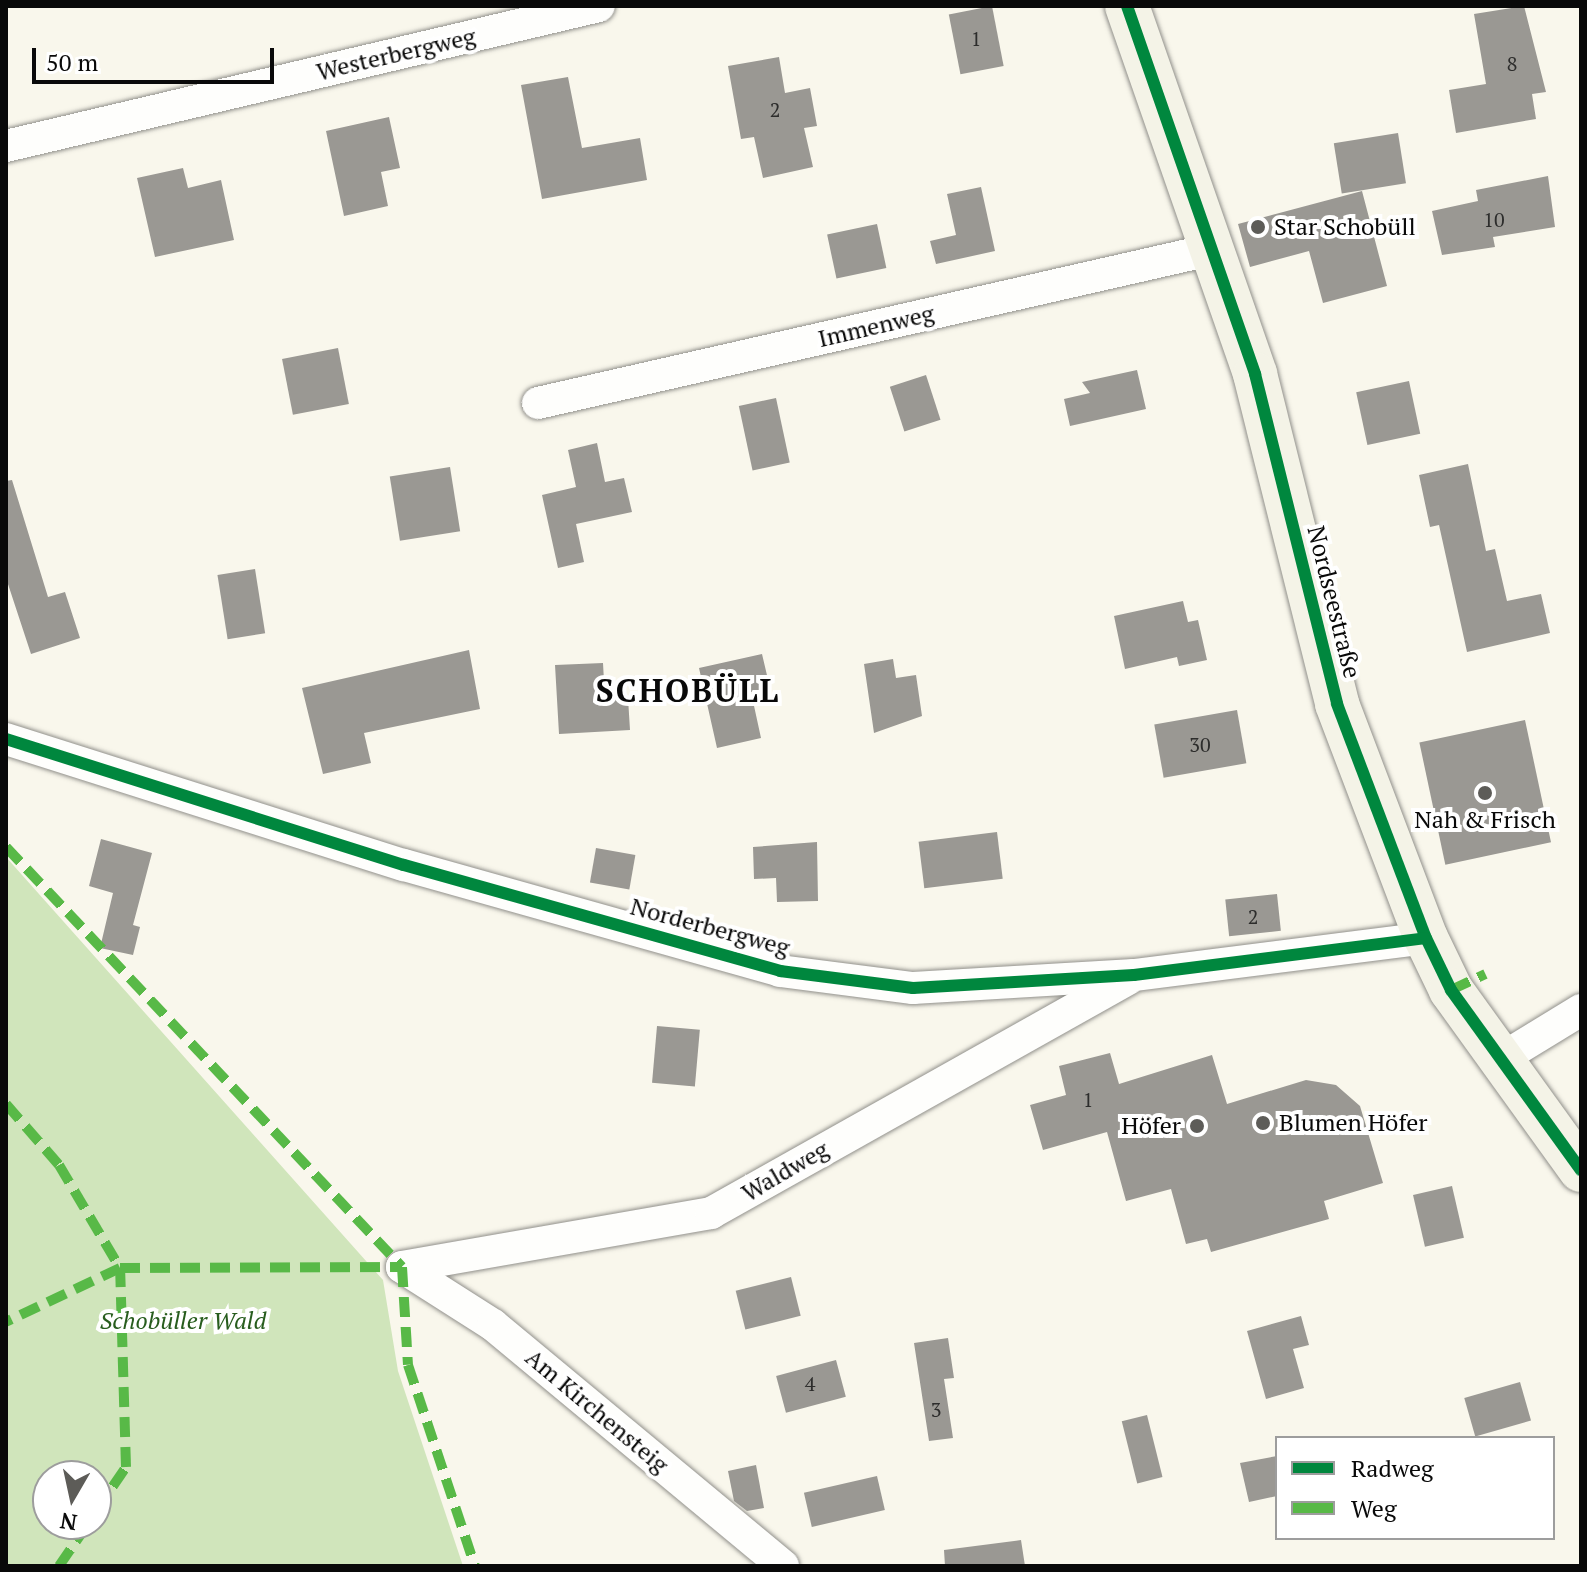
<!DOCTYPE html>
<html>
<head>
<meta charset="utf-8">
<style>
	body { margin:0 }
	#map { position:relative; width:1587px; height:1572px; overflow:hidden; background:#f9f7ec; font-family:"PT Serif",serif }
	div>[style] { position:absolute }
	.forest>* { inset:0; background:#d0e5bb }
	.building>* { inset:0; background:#9a9893; transform-origin:0 0 }
	.roads { filter:drop-shadow(0 0 2px #91908b) drop-shadow(0 0 2px #91908b) }
	.street>* { height:32px; margin:-16px; padding:0 16px; transform-origin:16px; border-radius:16px; background:#fefefc }
	.secondary>* { height:44px; margin:-22px; padding:0 22px; transform-origin:22px; border-radius:22px; background:#f4f3e7 }
	.quiet>* { height:10px; margin-top:-5px; transform-origin:0; background:repeating-linear-gradient(90deg,#58b947 0 20px,transparent 0 30px) }
	.cycleway>* { height:12px; margin:-6px; padding:0 6px; transform-origin:6px; border-radius:6px; background:#00873e }
	.dots>* { width:22px; height:22px; translate:-50% -50%; box-sizing:border-box; border:4px solid #fff; border-radius:50% }
	span { translate:-50% -50%; white-space:nowrap; text-align:center; line-height:1.15; -webkit-text-stroke:8px #fff; paint-order:stroke }
	.number-label { font-size:20px; color:#2d2d2c }
	.number-label span { -webkit-text-stroke-width:0 }
	.street-label { font-size:24px; color:#090909 }
	.poi-label { font-size:24px; color:#090909 }
	.left { translate:0 -50%; text-align:left }
	.right { translate:-100% -50%; text-align:right }
	.park-label { font-size:24px; color:#285d1e; font-style:italic }
	.district-label { font-size:32px; color:#090909; font-weight:700; letter-spacing:2px }
	.frame { position:absolute; inset:0; border:8px solid #090909; pointer-events:none }
	.legend { position:absolute; left:1275px; top:1436px; width:280px; height:104px; box-sizing:border-box; background:#fff; border:2px solid #9d9d9d; margin:0; padding:10px 14px; list-style:none; font-size:24px; color:#090909 }
	.legend li { display:flex; align-items:center; gap:16px; height:40px }
	.legend b { width:40px; border:2px solid #9d9d9d }
	.north { position:absolute; left:32px; top:1460px; width:80px; height:80px; box-sizing:border-box; background:#fff; border:2px solid #9d9d9d; border-radius:50%; rotate:189deg; font-size:22px; font-weight:700; line-height:32px; text-align:center; color:#090909 }
	.north::after { content:''; display:block; margin:auto; width:28px; height:36px; background:#5d5c58; clip-path:polygon(50% 0,100% 100%,50% 72%,0 100%) }
	.scale { position:absolute; left:32px; top:48px; width:242px; height:36px; box-sizing:border-box; border:4px solid #090909; border-top:0; padding-left:10px; font-size:24px; line-height:28px; white-space:nowrap; color:#090909; -webkit-text-stroke:6px #fff; paint-order:stroke }
</style>
</head>
<body>
<div id="map">
	<div class="forest">
		<div style="clip-path:polygon(evenodd,6px 857px,383px 1280px,398px 1371px,463px 1566px,6px 1566px,6px 857px,48px 1476px,96px 1476px,96px 1524px,48px 1524px,48px 1476px)"></div>
	</div>
	<div class="building">
		<div style="left:992px;top:6px;width:61px;height:44px;rotate:79deg"></div>
		<div style="clip-path:polygon(1524px 6px,1546px 92px,1532px 94px,1536px 119px,1456px 133px,1449px 90px,1486px 84px,1474px 14px)"></div>
		<div style="clip-path:polygon(779px 57px,785px 93px,810px 88px,817px 126px,804px 128px,813px 167px,763px 178px,754px 137px,741px 139px,728px 66px)"></div>
		<div style="clip-path:polygon(568px 77px,582px 148px,640px 138px,647px 180px,542px 199px,521px 85px)"></div>
		<div style="clip-path:polygon(389px 117px,400px 168px,381px 172px,388px 206px,344px 216px,326px 131px)"></div>
		<div style="left:1398px;top:133px;width:51px;height:65px;rotate:81deg"></div>
		<div style="clip-path:polygon(183px 168px,188px 188px,221px 180px,234px 240px,155px 257px,137px 178px)"></div>
		<div style="clip-path:polygon(1548px 176px,1555px 227px,1493px 237px,1495px 247px,1442px 255px,1432px 211px,1478px 201px,1476px 190px)"></div>
		<div style="clip-path:polygon(981px 187px,995px 251px,936px 264px,930px 241px,956px 235px,947px 194px)"></div>
		<div style="clip-path:polygon(1362px 191px,1387px 286px,1323px 303px,1309px 251px,1250px 267px,1238px 224px)"></div>
		<div style="left:877px;top:224px;width:45px;height:51px;rotate:78deg"></div>
		<div style="left:338px;top:348px;width:57px;height:57px;rotate:79deg"></div>
		<div style="clip-path:polygon(1137px 370px,1146px 409px,1070px 426px,1064px 399px,1090px 393px,1082px 382px)"></div>
		<div style="left:926px;top:375px;width:47px;height:38px;rotate:72deg"></div>
		<div style="left:1409px;top:381px;width:54px;height:54px;rotate:78deg"></div>
		<div style="left:776px;top:398px;width:66px;height:38px;rotate:78deg"></div>
		<div style="clip-path:polygon(597px 443px,605px 482px,624px 478px,632px 512px,576px 524px,584px 562px,558px 568px,542px 495px,576px 487px,568px 450px)"></div>
		<div style="clip-path:polygon(1468px 464px,1486px 551px,1495px 549px,1507px 601px,1541px 594px,1550px 633px,1467px 652px,1439px 525px,1430px 527px,1419px 475px)"></div>
		<div style="left:450px;top:467px;width:65px;height:61px;rotate:81deg"></div>
		<div style="clip-path:polygon(12px 480px,48px 597px,65px 592px,80px 638px,31px 654px,6px 578px,6px 481px)"></div>
		<div style="left:255px;top:569px;width:65px;height:38px;rotate:81deg"></div>
		<div style="clip-path:polygon(1183px 601px,1188px 622px,1198px 620px,1207px 660px,1179px 666px,1177px 657px,1125px 669px,1114px 616px)"></div>
		<div style="clip-path:polygon(469px 650px,480px 709px,364px 733px,371px 763px,323px 774px,302px 688px)"></div>
		<div style="clip-path:polygon(762px 654px,770px 688px,751px 692px,761px 738px,717px 748px,699px 668px)"></div>
		<div style="clip-path:polygon(893px 659px,896px 678px,916px 675px,922px 716px,874px 733px,864px 664px)"></div>
		<div style="clip-path:polygon(603px 663px,605px 699px,628px 698px,630px 730px,559px 734px,555px 665px)"></div>
		<div style="left:1237px;top:710px;width:54px;height:84px;rotate:80deg"></div>
		<div style="left:1525px;top:720px;width:125px;height:108px;rotate:78deg"></div>
		<div style="left:997px;top:832px;width:47px;height:79px;rotate:83deg"></div>
		<div style="clip-path:polygon(101px 839px,152px 853px,133px 925px,140px 927px,133px 955px,100px 948px,113px 893px,89px 886px)"></div>
		<div style="clip-path:polygon(817px 842px,818px 901px,777px 902px,776px 878px,754px 879px,753px 847px)"></div>
		<div style="left:596px;top:848px;width:40px;height:35px;rotate:10deg"></div>
		<div style="left:1277px;top:894px;width:37px;height:52px;rotate:84deg"></div>
		<div style="left:657px;top:1026px;width:43px;height:57px;rotate:5deg"></div>
		<div style="clip-path:polygon(1110px 1053px,1119px 1084px,1212px 1055px,1227px 1104px,1306px 1080px,1336px 1085px,1360px 1106px,1383px 1183px,1324px 1201px,1329px 1219px,1211px 1252px,1207px 1239px,1186px 1244px,1171px 1189px,1126px 1201px,1107px 1132px,1043px 1150px,1030px 1105px,1066px 1095px,1059px 1066px)"></div>
		<div style="left:1452px;top:1186px;width:53px;height:40px;rotate:77deg"></div>
		<div style="left:791px;top:1277px;width:40px;height:57px;rotate:76deg"></div>
		<div style="clip-path:polygon(1301px 1316px,1309px 1345px,1293px 1349px,1304px 1388px,1266px 1399px,1247px 1331px)"></div>
		<div style="clip-path:polygon(948px 1338px,954px 1378px,944px 1379px,953px 1438px,929px 1441px,914px 1343px)"></div>
		<div style="left:836px;top:1360px;width:38px;height:62px;rotate:75deg"></div>
		<div style="left:1520px;top:1382px;width:40px;height:58px;rotate:74deg"></div>
		<div style="left:1147px;top:1415px;width:64px;height:26px;rotate:76deg"></div>
		<div style="clip-path:polygon(1277px 1456px,1277px 1496px,1249px 1502px,1240px 1463px)"></div>
		<div style="clip-path:polygon(756px 1465px,764px 1508px,747px 1511px,734px 1501px,728px 1471px)"></div>
		<div style="left:877px;top:1476px;width:35px;height:75px;rotate:77deg"></div>
		<div style="clip-path:polygon(1021px 1540px,1025px 1566px,945px 1566px,944px 1550px)"></div>
	</div>
	<div class="roads">
		<div class="street">
			<div style="left:6px;top:146px;width:609px;rotate:-13.28deg"></div>
			<div style="left:538px;top:403px;width:693px;rotate:-12.83deg"></div>
			<div style="left:6px;top:739px;width:417px;rotate:17.6deg"></div>
			<div style="left:404px;top:865px;width:391px;rotate:15.7deg"></div>
			<div style="left:780px;top:971px;width:134px;rotate:7.3deg"></div>
			<div style="left:913px;top:988px;width:221px;rotate:-3.4deg"></div>
			<div style="left:1134px;top:975px;width:294px;rotate:-7.2deg"></div>
			<div style="left:1499px;top:1060px;width:96px;rotate:-31.4deg"></div>
			<div style="left:402px;top:1267px;width:314px;rotate:-9.9deg"></div>
			<div style="left:711px;top:1213px;width:478px;rotate:-29.3deg"></div>
			<div style="left:402px;top:1267px;width:108px;rotate:32.5deg"></div>
			<div style="left:493px;top:1325px;width:377px;rotate:39.7deg"></div>
		</div>
		<div class="secondary">
			<div style="left:1127px;top:6px;width:390px;rotate:70.8deg"></div>
			<div style="left:1255px;top:374px;width:340px;rotate:76deg"></div>
			<div style="left:1337px;top:704px;width:250px;rotate:69.2deg"></div>
			<div style="left:1426px;top:938px;width:58px;rotate:64.3deg"></div>
			<div style="left:1451px;top:990px;width:222px;rotate:54.2deg"></div>
		</div>
	</div>
	<div class="quiet">
		<div style="left:6px;top:847px;width:577px;rotate:46.68deg"></div>
		<div style="left:402px;top:1267px;width:98px;rotate:86.5deg"></div>
		<div style="left:408px;top:1365px;width:212px;rotate:71.6deg"></div>
		<div style="left:1451px;top:990px;width:38px;rotate:-25deg"></div>
		<div style="left:6px;top:1104px;width:81px;rotate:49deg"></div>
		<div style="left:59px;top:1165px;width:120px;rotate:59.4deg"></div>
		<div style="left:120px;top:1268px;width:126px;rotate:154.7deg"></div>
		<div style="left:96px;top:1511px;width:53px;rotate:-55.7deg"></div>
		<div style="left:126px;top:1467px;width:199px;rotate:-91.7deg"></div>
		<div style="left:120px;top:1268px;width:282px;rotate:-0.2deg"></div>
		<div style="left:59px;top:1566px;width:51px;rotate:-55.4deg"></div>
	</div>
	<div class="cycleway">
		<div style="left:1127px;top:6px;width:390px;rotate:70.8deg"></div>
		<div style="left:1255px;top:374px;width:340px;rotate:76deg"></div>
		<div style="left:1337px;top:704px;width:250px;rotate:69.2deg"></div>
		<div style="left:1426px;top:938px;width:58px;rotate:64.3deg"></div>
		<div style="left:1451px;top:990px;width:222px;rotate:54.2deg"></div>
		<div style="left:6px;top:739px;width:417px;rotate:17.6deg"></div>
		<div style="left:404px;top:865px;width:391px;rotate:15.7deg"></div>
		<div style="left:780px;top:971px;width:134px;rotate:7.3deg"></div>
		<div style="left:913px;top:988px;width:221px;rotate:-3.4deg"></div>
		<div style="left:1134px;top:975px;width:294px;rotate:-7.2deg"></div>
	</div>
	<div class="dots">
		<div style="left:1258px;top:227px;background:#5d5c58"></div>
		<div style="left:1485px;top:793px;background:#5d5c58"></div>
		<div style="left:1263px;top:1123px;background:#5d5c58"></div>
		<div style="left:1197px;top:1126px;background:#5d5c58"></div>
	</div>
	<div class="number-label">
		<span style="left:976px;top:38px">1</span>
		<span style="left:1512px;top:63px">8</span>
		<span style="left:775px;top:109px">2</span>
		<span style="left:1494px;top:219px">10</span>
		<span style="left:1200px;top:744px">30</span>
		<span style="left:1253px;top:916px">2</span>
		<span style="left:1088px;top:1099px">1</span>
		<span style="left:810px;top:1383px">4</span>
		<span style="left:936px;top:1409px">3</span>
	</div>
	<div class="street-label">
		<span style="left:396px;top:54px;rotate:-13deg">Westerbergweg</span>
		<span style="left:876px;top:326px;rotate:-13deg">Immenweg</span>
		<span style="left:1334px;top:602px;rotate:76deg">Nordseestraße</span>
		<span style="left:710px;top:927px;rotate:15deg">Norderbergweg</span>
		<span style="left:785px;top:1171px;rotate:-30deg">Waldweg</span>
		<span style="left:597px;top:1411px;rotate:40deg">Am Kirchensteig</span>
	</div>
	<div class="poi-label">
		<span class="left" style="left:1274px;top:227px">Star Schobüll</span>
		<span style="left:1485px;top:820px">Nah &amp; Frisch</span>
		<span class="left" style="left:1279px;top:1123px">Blumen Höfer</span>
		<span class="right" style="left:1181px;top:1126px">Höfer</span>
	</div>
	<div class="park-label">
		<span style="left:183px;top:1321px">Schobüller Wald</span>
	</div>
	<div class="district-label">
		<span style="left:688px;top:690px">SCHOBÜLL</span>
	</div>
	<div class="frame"></div>
	<ul class="legend">
	<li><b style="height:10px;background:#00873e"></b>Radweg</li>
	<li><b style="height:10px;background:#58b947"></b>Weg</li>
	</ul>
	<div class="north">N</div>
	<div class="scale">50 m</div>
</div>
</body>
</html>
